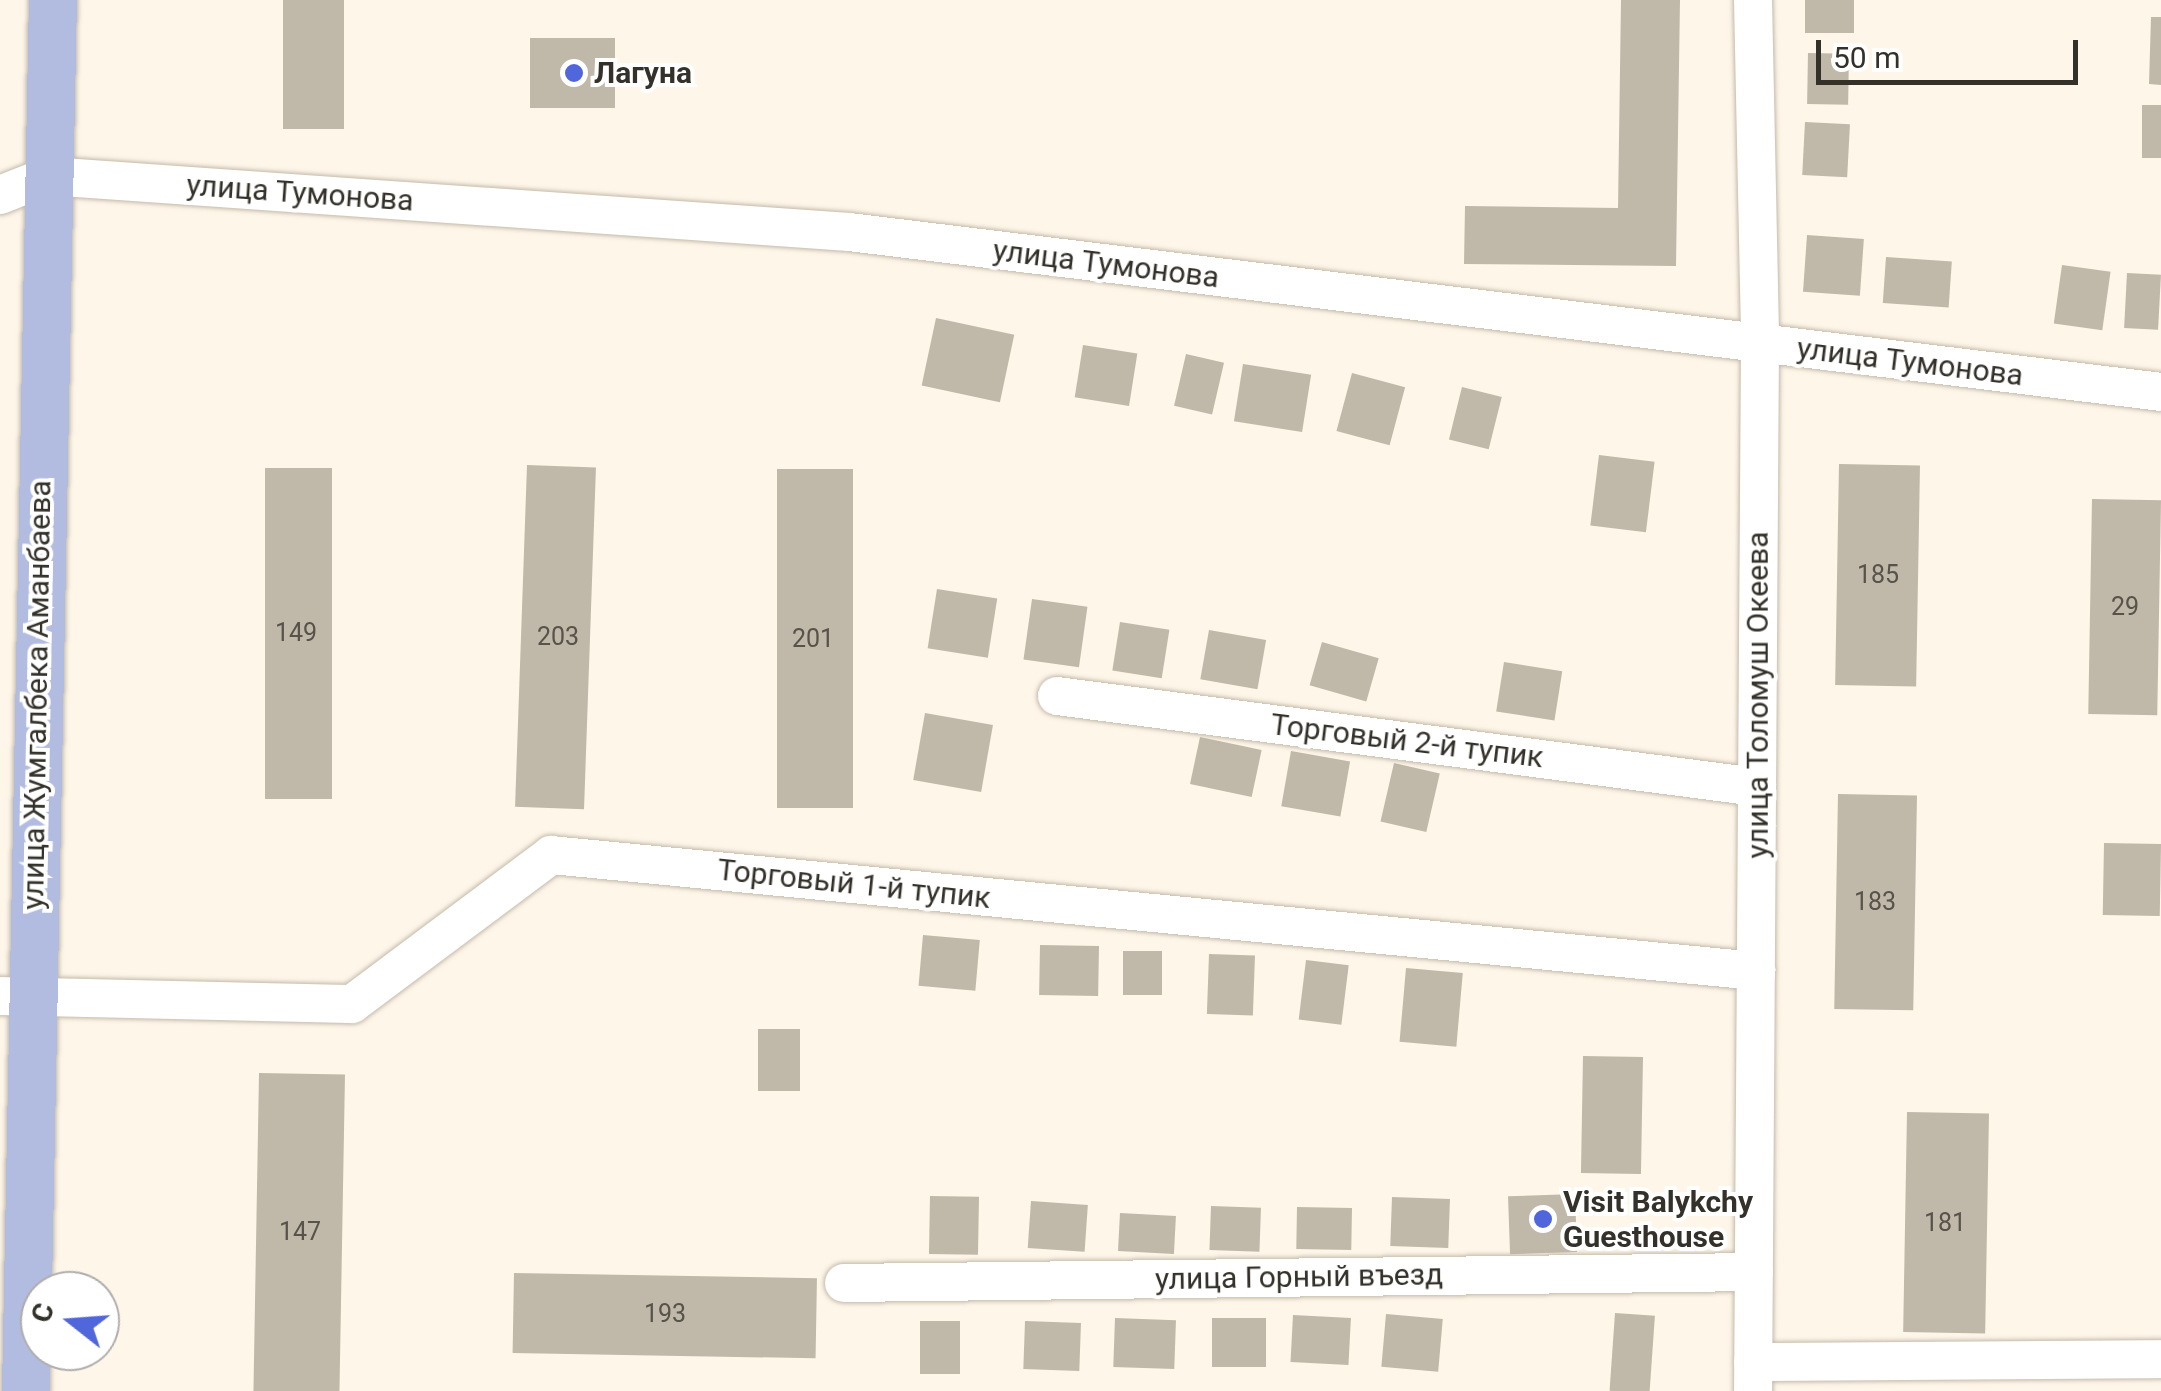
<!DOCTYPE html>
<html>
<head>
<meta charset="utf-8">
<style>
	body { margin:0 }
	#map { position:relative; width:2161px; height:1391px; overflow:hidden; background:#fef6e9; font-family:Roboto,sans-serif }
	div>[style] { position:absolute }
	.building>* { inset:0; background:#c0b8a8; transform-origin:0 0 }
	.roads { filter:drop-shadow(0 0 2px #c3baaa) drop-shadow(0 0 2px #c3baaa) }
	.minor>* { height:38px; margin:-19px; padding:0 19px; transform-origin:19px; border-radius:19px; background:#fff }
	.major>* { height:48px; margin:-24px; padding:0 24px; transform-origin:24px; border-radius:24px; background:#b1bce0 }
	.dots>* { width:28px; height:28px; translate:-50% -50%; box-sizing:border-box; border:5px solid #fff; border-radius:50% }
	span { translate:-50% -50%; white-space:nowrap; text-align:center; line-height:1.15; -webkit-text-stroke:8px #fff; paint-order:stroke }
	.number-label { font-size:25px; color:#57534a }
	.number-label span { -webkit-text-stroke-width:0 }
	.poi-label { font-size:30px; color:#34312a; font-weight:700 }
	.left { translate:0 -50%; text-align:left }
	.street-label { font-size:30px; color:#34312a }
	.north { position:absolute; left:20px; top:1271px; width:100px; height:100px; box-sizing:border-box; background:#fff; border:2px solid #aeadaa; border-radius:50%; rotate:287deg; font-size:28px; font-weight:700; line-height:40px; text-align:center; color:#34312a }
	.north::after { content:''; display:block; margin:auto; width:35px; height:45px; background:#5066db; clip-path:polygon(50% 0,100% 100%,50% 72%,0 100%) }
	.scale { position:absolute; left:1816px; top:40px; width:262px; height:45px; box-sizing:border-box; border:5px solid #34312a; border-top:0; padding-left:12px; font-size:30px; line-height:35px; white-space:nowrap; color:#34312a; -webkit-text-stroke:8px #fff; paint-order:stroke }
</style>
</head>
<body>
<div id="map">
	<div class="building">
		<div style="left:283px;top:0;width:61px;height:129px"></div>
		<div style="clip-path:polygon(1621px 0,1680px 0,1676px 266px,1464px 264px,1465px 206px,1618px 208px)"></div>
		<div style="left:1805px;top:0;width:49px;height:33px"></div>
		<div style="clip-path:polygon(2151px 17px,2161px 17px,2161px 85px,2149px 84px)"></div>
		<div style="left:615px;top:38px;width:70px;height:85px;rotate:90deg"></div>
		<div style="left:1808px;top:53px;width:41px;height:51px;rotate:1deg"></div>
		<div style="left:2142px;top:105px;width:19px;height:53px"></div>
		<div style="left:1805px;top:122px;width:45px;height:53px;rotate:3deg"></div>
		<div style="left:1807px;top:235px;width:57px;height:57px;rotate:4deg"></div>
		<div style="left:1886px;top:257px;width:66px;height:46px;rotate:4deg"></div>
		<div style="left:2062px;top:265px;width:49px;height:59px;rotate:8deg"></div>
		<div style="left:2127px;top:273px;width:34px;height:55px;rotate:3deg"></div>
		<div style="left:936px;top:318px;width:80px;height:69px;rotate:12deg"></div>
		<div style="left:1083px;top:345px;width:55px;height:53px;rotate:9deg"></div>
		<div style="left:1186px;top:354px;width:39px;height:53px;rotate:13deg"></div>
		<div style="left:1243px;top:364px;width:69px;height:58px;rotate:9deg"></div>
		<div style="left:1352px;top:373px;width:55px;height:60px;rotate:15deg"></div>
		<div style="left:1462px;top:387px;width:41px;height:54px;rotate:14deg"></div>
		<div style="left:1599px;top:455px;width:56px;height:71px;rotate:7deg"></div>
		<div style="left:1839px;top:464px;width:81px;height:221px;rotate:1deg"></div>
		<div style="left:527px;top:465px;width:69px;height:342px;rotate:2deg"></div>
		<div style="left:265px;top:468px;width:67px;height:331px"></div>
		<div style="left:777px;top:469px;width:76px;height:339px"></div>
		<div style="left:2092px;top:499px;width:69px;height:215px;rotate:1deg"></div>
		<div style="left:937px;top:589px;width:61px;height:60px;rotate:9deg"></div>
		<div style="left:1032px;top:599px;width:56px;height:61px;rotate:8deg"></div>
		<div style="left:1120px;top:622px;width:50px;height:49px;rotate:9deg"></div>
		<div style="left:1209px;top:630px;width:58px;height:50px;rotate:10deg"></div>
		<div style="left:1322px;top:642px;width:59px;height:45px;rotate:16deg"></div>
		<div style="left:1504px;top:662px;width:59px;height:50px;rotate:9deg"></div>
		<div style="left:925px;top:713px;width:69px;height:68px;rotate:10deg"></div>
		<div style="left:1200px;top:737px;width:63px;height:48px;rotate:12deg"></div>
		<div style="left:1291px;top:751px;width:60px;height:56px;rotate:10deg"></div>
		<div style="left:1394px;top:763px;width:47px;height:60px;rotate:13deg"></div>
		<div style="left:1838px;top:794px;width:79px;height:215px;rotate:1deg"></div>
		<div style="left:2104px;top:843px;width:57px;height:72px;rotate:1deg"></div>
		<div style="left:923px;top:935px;width:57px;height:51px;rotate:5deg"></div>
		<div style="left:1040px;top:945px;width:59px;height:50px;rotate:1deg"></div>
		<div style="left:1123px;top:951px;width:39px;height:44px"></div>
		<div style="left:1209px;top:954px;width:46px;height:60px;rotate:2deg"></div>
		<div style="left:1306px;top:960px;width:43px;height:60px;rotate:7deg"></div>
		<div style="left:1406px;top:968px;width:57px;height:74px;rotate:5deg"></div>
		<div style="left:758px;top:1029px;width:42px;height:62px"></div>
		<div style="left:1583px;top:1056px;width:60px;height:117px;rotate:1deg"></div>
		<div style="left:259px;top:1073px;width:86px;height:318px;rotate:1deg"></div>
		<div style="left:1907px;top:1112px;width:82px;height:220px;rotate:1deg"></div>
		<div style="left:1575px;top:1194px;width:58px;height:67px;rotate:88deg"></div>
		<div style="left:930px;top:1196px;width:49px;height:58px;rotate:1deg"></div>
		<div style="left:1392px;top:1197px;width:58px;height:49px;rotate:2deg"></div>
		<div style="left:1031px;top:1201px;width:57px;height:47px;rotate:4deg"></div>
		<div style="left:1211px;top:1206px;width:50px;height:44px;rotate:2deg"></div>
		<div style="left:1297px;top:1207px;width:55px;height:42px;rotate:1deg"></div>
		<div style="left:1120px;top:1213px;width:56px;height:38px;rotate:3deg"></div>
		<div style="left:514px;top:1273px;width:303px;height:80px;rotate:1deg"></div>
		<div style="left:1615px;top:1313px;width:40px;height:78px;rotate:4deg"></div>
		<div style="left:1386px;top:1314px;width:57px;height:53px;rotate:5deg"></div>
		<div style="left:1293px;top:1315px;width:58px;height:47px;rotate:3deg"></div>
		<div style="left:1115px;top:1318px;width:61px;height:49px;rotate:2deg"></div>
		<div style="left:1212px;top:1318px;width:54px;height:49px"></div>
		<div style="left:920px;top:1321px;width:40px;height:53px"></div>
		<div style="left:1025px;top:1321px;width:56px;height:48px;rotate:2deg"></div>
	</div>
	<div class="roads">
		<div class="minor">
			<div style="left:1753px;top:0;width:344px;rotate:88.8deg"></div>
			<div style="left:1760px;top:344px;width:1047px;rotate:90.38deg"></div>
			<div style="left:0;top:195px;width:52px;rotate:-21.6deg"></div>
			<div style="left:48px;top:176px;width:803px;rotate:4deg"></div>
			<div style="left:849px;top:232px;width:1322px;rotate:6.95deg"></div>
			<div style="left:1057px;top:696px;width:706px;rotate:7.41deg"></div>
			<div style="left:0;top:996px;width:352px;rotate:1.3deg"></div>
			<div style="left:352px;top:1004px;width:249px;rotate:-36.8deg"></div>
			<div style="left:551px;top:855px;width:1211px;rotate:5.5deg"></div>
			<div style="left:844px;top:1283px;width:910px;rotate:-0.69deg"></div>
			<div style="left:1753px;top:1362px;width:408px;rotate:-0.4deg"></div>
		</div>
		<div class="major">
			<div style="left:26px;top:1391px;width:1391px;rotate:-88.89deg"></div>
		</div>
	</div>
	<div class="dots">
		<div style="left:574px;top:73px;background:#5066db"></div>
		<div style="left:1543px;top:1219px;background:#5066db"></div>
	</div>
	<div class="number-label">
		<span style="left:1878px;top:575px">185</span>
		<span style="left:2125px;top:607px">29</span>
		<span style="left:296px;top:633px">149</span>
		<span style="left:558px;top:637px">203</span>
		<span style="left:813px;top:639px">201</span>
		<span style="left:1875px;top:902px">183</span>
		<span style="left:1945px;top:1223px">181</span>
		<span style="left:300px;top:1232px">147</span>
		<span style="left:665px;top:1314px">193</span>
	</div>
	<div class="poi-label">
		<span class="left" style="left:594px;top:73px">Лагуна</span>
		<span class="left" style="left:1563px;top:1219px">Visit Balykchy<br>Guesthouse</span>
	</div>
	<div class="street-label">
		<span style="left:300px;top:193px;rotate:4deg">улица Тумонова</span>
		<span style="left:1106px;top:264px;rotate:7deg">улица Тумонова</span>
		<span style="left:1910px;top:362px;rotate:7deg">улица Тумонова</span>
		<span style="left:37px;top:695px;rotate:-89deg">улица Жумгалбека Аманбаева</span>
		<span style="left:1758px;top:695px;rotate:-90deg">улица Толомуш Океева</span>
		<span style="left:1407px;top:741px;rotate:7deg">Торговый 2-й тупик</span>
		<span style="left:854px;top:884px;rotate:6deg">Торговый 1-й тупик</span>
		<span style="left:1299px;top:1277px;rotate:-1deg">улица Горный въезд</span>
	</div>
	<div class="north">С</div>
	<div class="scale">50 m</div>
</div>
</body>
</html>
